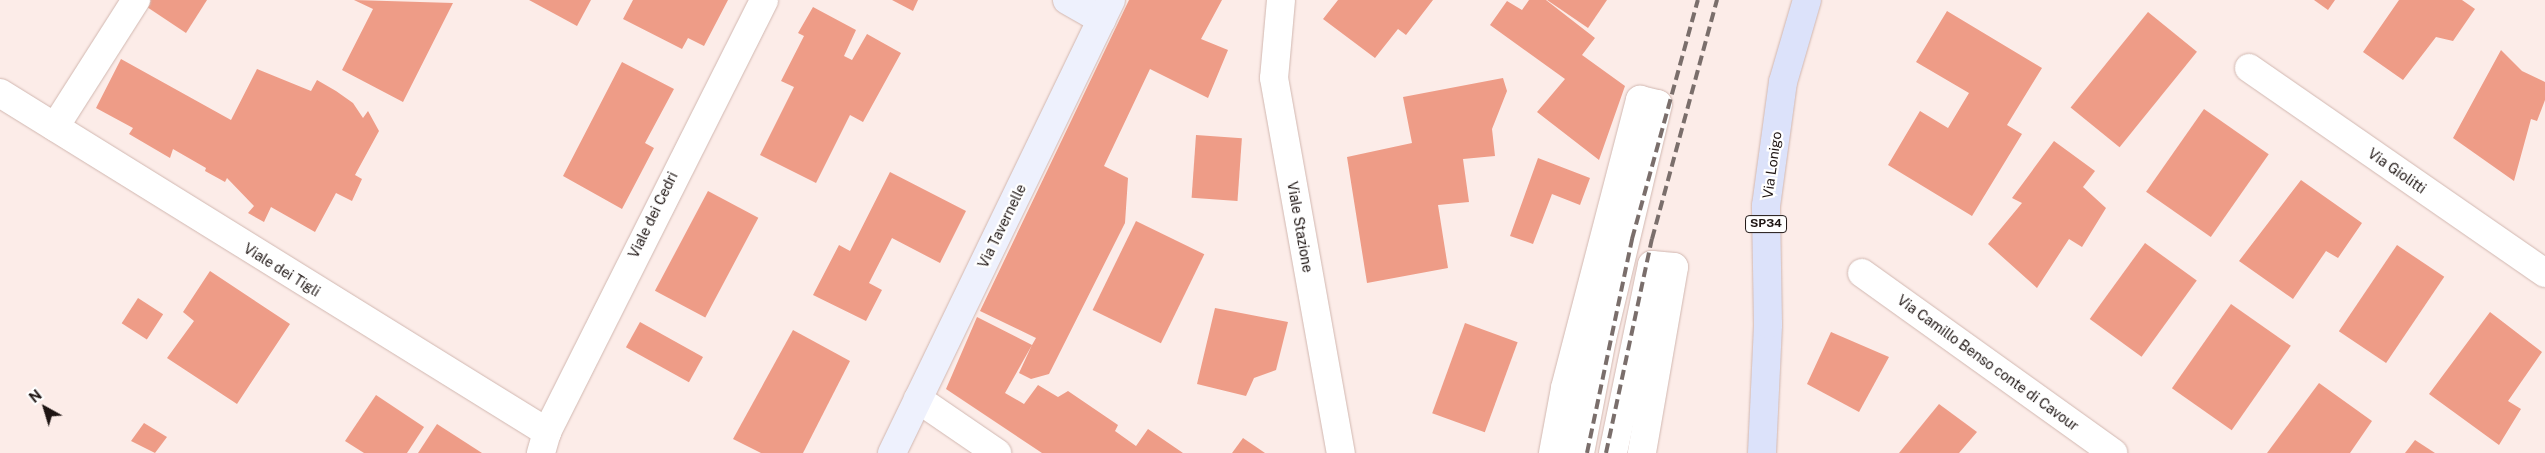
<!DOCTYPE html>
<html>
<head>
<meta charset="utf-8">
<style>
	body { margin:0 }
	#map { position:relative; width:2545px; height:453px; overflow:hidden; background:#fcece8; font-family:"Public Sans",sans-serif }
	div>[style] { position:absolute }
	.building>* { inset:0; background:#ee9c87; transform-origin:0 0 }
	.roads { filter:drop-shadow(0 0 1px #d1b7b0) drop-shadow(0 0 1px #d1b7b0) }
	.street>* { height:28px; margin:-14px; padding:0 14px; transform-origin:14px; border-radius:14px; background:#fff }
	.secondary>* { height:28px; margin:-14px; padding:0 14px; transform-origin:14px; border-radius:14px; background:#eef1fd }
	.primary>* { height:28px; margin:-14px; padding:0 14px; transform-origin:14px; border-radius:14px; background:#dce2fa }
	.rail>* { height:4px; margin-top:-2px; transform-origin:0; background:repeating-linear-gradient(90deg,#7a6e6b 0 10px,transparent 0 15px) }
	span { translate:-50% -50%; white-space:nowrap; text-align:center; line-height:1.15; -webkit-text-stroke:4.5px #fff; paint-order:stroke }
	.shield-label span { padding:1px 4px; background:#fff; border:1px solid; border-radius:4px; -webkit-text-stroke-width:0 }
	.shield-label { font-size:12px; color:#1e1513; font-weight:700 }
	.street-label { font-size:14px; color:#1e1513 }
	.north { position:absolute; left:20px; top:383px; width:50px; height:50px; -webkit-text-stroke:4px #fff; paint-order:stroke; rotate:321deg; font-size:14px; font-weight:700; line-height:20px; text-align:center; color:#1e1513 }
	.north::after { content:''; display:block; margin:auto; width:18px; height:22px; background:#1e1513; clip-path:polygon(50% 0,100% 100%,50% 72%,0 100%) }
</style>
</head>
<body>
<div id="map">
	<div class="building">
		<div style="clip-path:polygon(143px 0,207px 0,186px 33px,141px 3px)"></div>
		<div style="clip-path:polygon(354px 0,453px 3px,403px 102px,342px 70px,373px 9px)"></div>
		<div style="clip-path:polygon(529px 0,591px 0,577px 26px)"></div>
		<div style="clip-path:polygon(633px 0,728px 0,704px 46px,688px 38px,682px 49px,623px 19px)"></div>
		<div style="clip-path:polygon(892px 0,918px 0,913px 11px)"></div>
		<div style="clip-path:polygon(1129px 0,1222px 0,1201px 39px,1228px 50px,1208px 98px,1150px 69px,1104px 166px,1128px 178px,1125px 223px,1049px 374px,1031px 379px,1019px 373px,1032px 345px,1005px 393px,1024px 404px,1038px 385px,1058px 397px,1068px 391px,1118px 425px,1115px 431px,1136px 446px,1148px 429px,1183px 453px,1042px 453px,946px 389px,977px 317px,1032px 345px,1036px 338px,980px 311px)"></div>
		<div style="clip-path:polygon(1338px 0,1433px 0,1406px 35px,1398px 29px,1375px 58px,1323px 19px)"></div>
		<div style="clip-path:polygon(1529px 0,1546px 0,1595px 38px,1582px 55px,1625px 86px,1599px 160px,1537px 112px,1565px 79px,1490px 25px,1507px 1px,1522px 10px)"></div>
		<div style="clip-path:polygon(1547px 0,1607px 0,1588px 28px)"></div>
		<div style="clip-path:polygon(2314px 0,2335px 0,2328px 10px)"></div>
		<div style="clip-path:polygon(2399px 0,2462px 0,2475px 9px,2453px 41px,2436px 37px,2403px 80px,2363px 52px)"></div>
		<div style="clip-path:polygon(813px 7px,856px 30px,844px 56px,852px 60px,867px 34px,901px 53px,863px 122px,850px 115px,816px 183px,760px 155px,794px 87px,781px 81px,804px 36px,798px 33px)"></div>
		<div style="clip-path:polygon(1947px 11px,2042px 68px,2007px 125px,2022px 134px,1972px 216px,1888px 165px,1920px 111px,1948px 128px,1969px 93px,1916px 62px)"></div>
		<div style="left:2148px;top:12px;width:63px;height:123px;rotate:39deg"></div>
		<div style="clip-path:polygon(2501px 50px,2522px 71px,2545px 82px,2545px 100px,2537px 121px,2531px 119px,2514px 181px,2453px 138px)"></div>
		<div style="clip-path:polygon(121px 59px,231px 120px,257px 69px,311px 91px,317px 80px,336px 91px,353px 103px,363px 118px,368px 111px,379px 131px,355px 175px,362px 179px,352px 201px,336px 193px,315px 232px,271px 207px,264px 222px,248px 213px,254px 206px,227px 178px,225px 182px,205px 171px,206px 168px,173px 149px,170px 158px,129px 134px,133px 128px,96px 108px)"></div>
		<div style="clip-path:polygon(622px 62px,674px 89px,645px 143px,654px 148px,622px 209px,563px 176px)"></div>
		<div style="clip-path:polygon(1503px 78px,1507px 91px,1492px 129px,1495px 156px,1463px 159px,1469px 202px,1438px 205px,1448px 268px,1367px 283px,1347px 157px,1412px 143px,1403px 97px)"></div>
		<div style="left:2204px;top:109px;width:79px;height:101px;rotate:35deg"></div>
		<div style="left:1196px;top:135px;width:46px;height:63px;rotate:4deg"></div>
		<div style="clip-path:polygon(2054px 141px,2095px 171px,2083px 187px,2106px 208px,2082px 247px,2069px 239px,2037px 288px,1988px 244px,2022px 203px,2012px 198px)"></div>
		<div style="clip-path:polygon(1538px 158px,1590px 178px,1580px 205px,1552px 194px,1533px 244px,1510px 236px)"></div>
		<div style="clip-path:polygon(890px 172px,966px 211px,940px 263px,892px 238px,869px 283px,882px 290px,866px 321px,813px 295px,839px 245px,850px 251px)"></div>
		<div style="clip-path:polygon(2301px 180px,2362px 223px,2338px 258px,2326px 251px,2293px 299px,2239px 261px)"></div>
		<div style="left:708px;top:191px;width:57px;height:113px;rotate:28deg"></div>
		<div style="left:1136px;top:221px;width:76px;height:99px;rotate:26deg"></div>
		<div style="left:2145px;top:243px;width:64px;height:94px;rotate:36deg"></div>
		<div style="left:2397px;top:245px;width:57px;height:104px;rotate:34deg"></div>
		<div style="clip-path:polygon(210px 271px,290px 324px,237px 404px,167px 358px,194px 321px,183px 312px)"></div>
		<div style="left:138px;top:298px;width:30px;height:30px;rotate:33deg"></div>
		<div style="left:2231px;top:304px;width:73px;height:103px;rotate:35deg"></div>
		<div style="clip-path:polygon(1215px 308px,1288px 322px,1276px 370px,1254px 378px,1246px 396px,1197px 384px)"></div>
		<div style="clip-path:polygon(2490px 312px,2542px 352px,2508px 401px,2521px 409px,2499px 445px,2429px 394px)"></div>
		<div style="left:640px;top:322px;width:72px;height:29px;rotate:29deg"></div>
		<div style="left:1465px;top:323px;width:56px;height:96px;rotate:20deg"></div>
		<div style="clip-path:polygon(793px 330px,850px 361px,803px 453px,761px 453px,733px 439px)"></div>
		<div style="clip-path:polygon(1831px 332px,1889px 357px,1859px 412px,1807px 384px)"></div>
		<div style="clip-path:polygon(2319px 383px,2372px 421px,2350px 453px,2267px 453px)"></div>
		<div style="clip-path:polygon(376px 395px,424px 427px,407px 453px,364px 453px,345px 441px)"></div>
		<div style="clip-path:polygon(1939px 404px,1977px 432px,1959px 453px,1899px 453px)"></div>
		<div style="clip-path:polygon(144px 423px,167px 437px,155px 453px,131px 441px)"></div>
		<div style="clip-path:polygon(437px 424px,482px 453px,418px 453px)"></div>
		<div style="clip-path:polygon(1243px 438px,1265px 453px,1232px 453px)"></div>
		<div style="clip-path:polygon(2415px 440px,2435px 453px,2405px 453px)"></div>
	</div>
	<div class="roads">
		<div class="street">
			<div style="left:1281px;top:0;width:78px;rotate:95.1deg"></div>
			<div style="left:1274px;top:78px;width:381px;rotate:79.9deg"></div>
			<div style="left:2249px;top:68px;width:360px;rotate:34.7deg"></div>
			<div style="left:0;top:93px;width:644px;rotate:31.79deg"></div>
			<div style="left:547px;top:432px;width:22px;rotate:106deg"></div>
			<div style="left:55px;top:127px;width:151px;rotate:-57.5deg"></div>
			<div style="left:1862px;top:273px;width:309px;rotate:35.6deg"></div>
			<div style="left:918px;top:399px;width:96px;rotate:34.4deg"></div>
			<div style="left:547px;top:432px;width:483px;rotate:-63.3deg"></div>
			<div style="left:1553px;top:453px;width:66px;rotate:-79.5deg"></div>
			<div style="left:1565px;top:388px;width:298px;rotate:-75.4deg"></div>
			<div style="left:1640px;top:100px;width:18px;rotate:13deg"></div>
			<div style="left:1658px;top:104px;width:242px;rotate:103.4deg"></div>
			<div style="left:1602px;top:339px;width:116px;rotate:100.9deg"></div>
			<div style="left:1613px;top:453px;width:192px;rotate:-78.3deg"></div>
			<div style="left:1652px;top:265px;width:22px;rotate:5deg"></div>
			<div style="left:1674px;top:267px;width:189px;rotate:99.8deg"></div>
		</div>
		<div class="secondary">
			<div style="left:1067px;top:0;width:40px;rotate:29.7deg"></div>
			<div style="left:892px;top:453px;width:503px;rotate:-64.2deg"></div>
		</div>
		<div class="primary">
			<div style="left:1762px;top:453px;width:129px;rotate:-87.3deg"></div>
			<div style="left:1768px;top:324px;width:118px;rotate:-91deg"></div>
			<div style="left:1766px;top:206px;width:125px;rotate:-82.2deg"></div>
			<div style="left:1783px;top:82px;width:85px;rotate:-73.7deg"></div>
		</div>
	</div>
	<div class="rail">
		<div style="left:1587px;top:453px;width:219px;rotate:-78.1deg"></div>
		<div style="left:1632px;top:239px;width:248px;rotate:-74.6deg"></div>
		<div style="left:1606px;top:453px;width:219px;rotate:-77.9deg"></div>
		<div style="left:1652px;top:239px;width:248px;rotate:-74.8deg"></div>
	</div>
	<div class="shield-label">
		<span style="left:1766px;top:224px">SP34</span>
	</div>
	<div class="street-label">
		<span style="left:1772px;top:165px;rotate:-82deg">Via Lonigo</span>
		<span style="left:2397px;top:171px;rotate:35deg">Via Giolitti</span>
		<span style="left:653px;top:215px;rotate:-64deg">Viale dei Cedri</span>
		<span style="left:1002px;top:226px;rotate:-64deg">Via Tavernelle</span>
		<span style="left:1300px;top:227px;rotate:80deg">Viale Stazione</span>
		<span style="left:282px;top:270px;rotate:32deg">Viale dei Tigli</span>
		<span style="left:1988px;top:363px;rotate:36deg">Via Camillo Benso conte di Cavour</span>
	</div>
	<div class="north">N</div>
</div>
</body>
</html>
